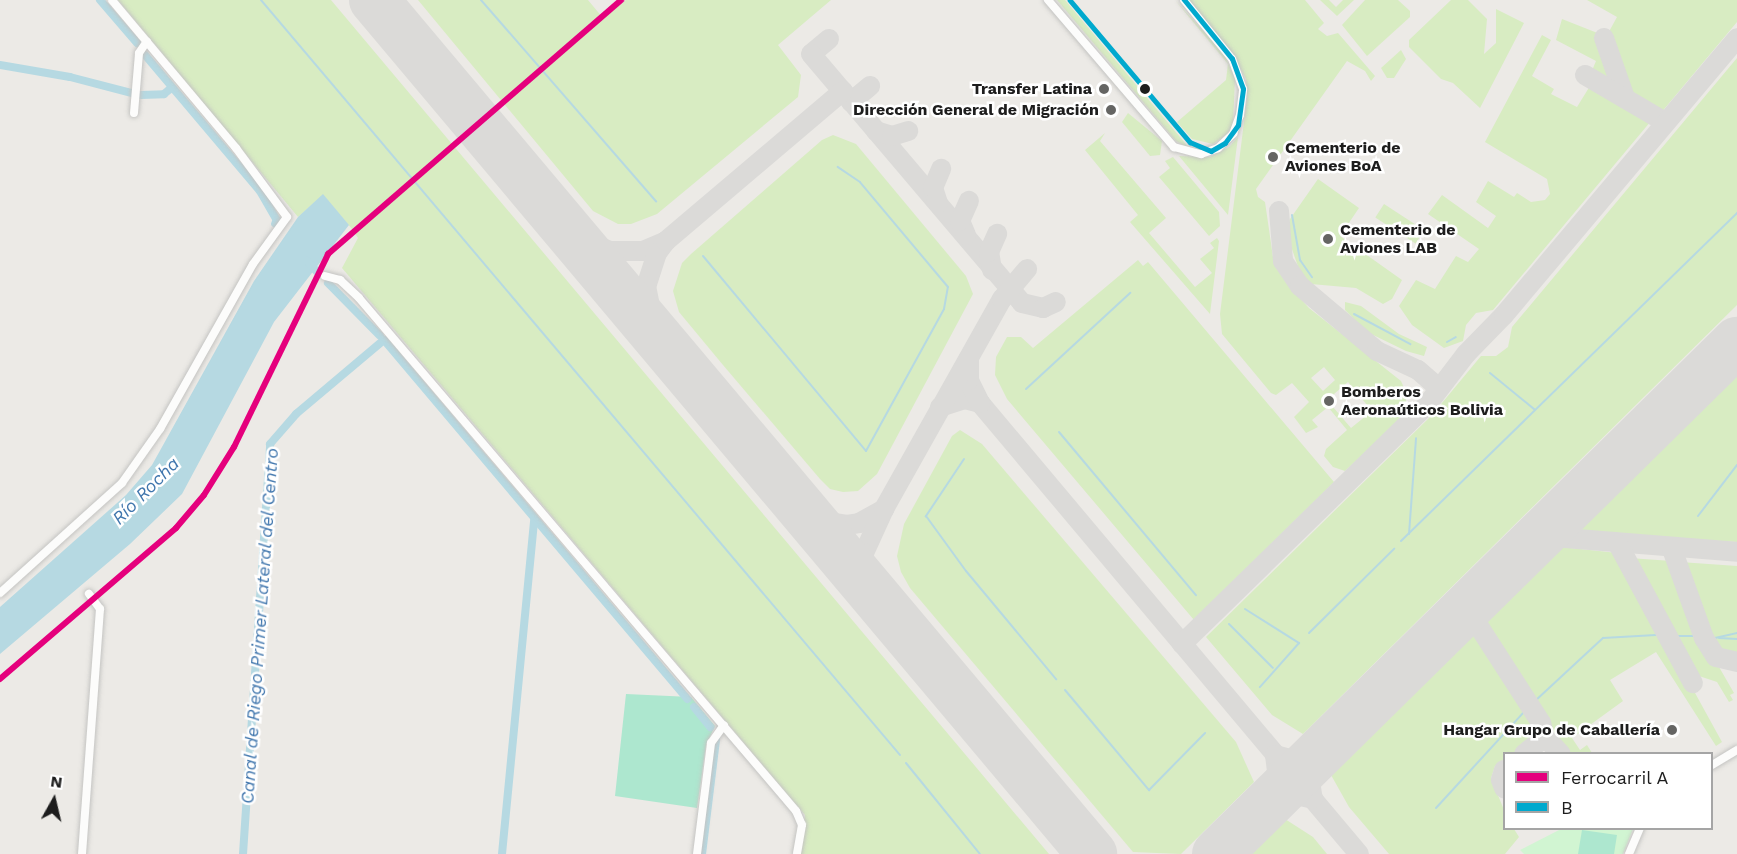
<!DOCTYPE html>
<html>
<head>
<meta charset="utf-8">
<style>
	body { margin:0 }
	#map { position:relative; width:1737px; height:854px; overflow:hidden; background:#eceae6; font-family:"Work Sans",sans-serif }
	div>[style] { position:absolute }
	.grass>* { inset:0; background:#d8ecc2; transform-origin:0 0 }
	.park>* { inset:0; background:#d1f5d2 }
	.pitch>* { inset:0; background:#ade7cf }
	.water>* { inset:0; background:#b6d9e2 }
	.stream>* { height:2px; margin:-1px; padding:0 1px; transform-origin:1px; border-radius:1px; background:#b6d9e2 }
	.canal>* { height:8px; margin:-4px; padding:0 4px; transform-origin:4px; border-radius:4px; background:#b6d9e2 }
	.taxiway>* { height:20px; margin:-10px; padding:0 10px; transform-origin:10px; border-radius:10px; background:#dbdad8 }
	.runway>* { height:50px; margin:-25px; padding:0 25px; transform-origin:25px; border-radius:25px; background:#dbdad8 }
	.roads { filter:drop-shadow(0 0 2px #c4c4c2) drop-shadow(0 0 2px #c4c4c2) }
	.minor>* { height:8px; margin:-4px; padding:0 4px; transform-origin:4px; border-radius:4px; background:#fcfcfb }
	.bus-1>* { height:4.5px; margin:-2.25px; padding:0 2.25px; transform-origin:2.25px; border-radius:2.25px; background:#00a9ce }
	.rail-1>* { height:6px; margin:-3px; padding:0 3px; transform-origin:3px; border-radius:3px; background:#e5007d }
	.dots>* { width:16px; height:16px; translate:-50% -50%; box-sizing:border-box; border:3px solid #fff; border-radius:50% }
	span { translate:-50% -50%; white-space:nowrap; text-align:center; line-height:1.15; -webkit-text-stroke:5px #fff; paint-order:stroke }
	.poi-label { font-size:16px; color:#1d1d1d; font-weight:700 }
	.right { translate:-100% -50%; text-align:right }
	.left { translate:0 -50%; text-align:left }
	.water-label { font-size:18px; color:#4076ad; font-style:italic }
	.legend { position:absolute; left:1503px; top:752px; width:210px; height:78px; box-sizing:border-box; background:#fff; border:2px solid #a5a5a5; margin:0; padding:8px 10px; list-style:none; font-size:18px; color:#1d1d1d }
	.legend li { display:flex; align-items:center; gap:12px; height:30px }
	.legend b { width:30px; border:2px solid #a5a5a5 }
	.north { position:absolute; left:24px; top:770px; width:60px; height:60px; -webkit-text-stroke:4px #fff; paint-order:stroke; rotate:8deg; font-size:16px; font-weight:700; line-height:24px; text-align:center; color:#1d1d1d }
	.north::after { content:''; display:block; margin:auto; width:21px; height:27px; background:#1d1d1d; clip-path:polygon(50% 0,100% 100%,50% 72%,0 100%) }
</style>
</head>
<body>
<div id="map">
	<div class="grass">
		<div style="clip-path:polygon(118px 0,331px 0,1049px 854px,801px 854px,805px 815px,342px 268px,358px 238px,352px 229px,323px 195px,298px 217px)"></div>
		<div style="clip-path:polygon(418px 0,588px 0,603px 18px,626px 0,831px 0,778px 45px,801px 75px,798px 97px,657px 214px,631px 224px,618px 224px,593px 211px)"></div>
		<div style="clip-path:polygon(1057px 0,1065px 0,1190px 149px,1176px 141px)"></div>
		<div style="clip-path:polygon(1175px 0,1224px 54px,1235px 79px,1233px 124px,1227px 134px,1213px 144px,1192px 139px,1177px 122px,1226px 80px,1228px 64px)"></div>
		<div style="clip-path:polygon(evenodd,1189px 0,1305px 0,1324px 23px,1318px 29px,1327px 36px,1338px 33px,1375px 76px,1371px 81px,1365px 71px,1347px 61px,1256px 189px,1258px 197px,1265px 202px,1273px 257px,1288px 285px,1309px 308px,1401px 381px,1405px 390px,1407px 410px,1400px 420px,1345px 471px,1333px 467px,1324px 456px,1326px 449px,1347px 430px,1328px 407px,1312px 420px,1318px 427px,1306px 433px,1294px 417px,1309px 402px,1292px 383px,1276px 395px,1271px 393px,1222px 334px,1220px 314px,1247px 98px,1246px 79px,1232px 52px,1189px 0,1324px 367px,1335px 380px,1323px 391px,1311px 378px,1324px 367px,1189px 0,1348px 382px,1372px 411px,1351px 428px,1327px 400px,1348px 382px)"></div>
		<div style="clip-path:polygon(1320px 0,1329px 0,1336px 7px,1343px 0,1354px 0,1337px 16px)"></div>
		<div style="clip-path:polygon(1365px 0,1398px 0,1410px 11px,1410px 17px,1367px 56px,1342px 25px)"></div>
		<div style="clip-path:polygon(1451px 0,1468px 0,1487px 19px,1484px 54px,1496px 43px,1496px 9px,1524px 23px,1480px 108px,1453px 83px,1441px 79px,1409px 47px,1409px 40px)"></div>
		<div style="clip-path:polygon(1587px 0,1737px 0,1737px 22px,1660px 114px,1631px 96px,1606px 37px,1617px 17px)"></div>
		<div style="clip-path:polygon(1562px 19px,1600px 34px,1611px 85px,1591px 73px,1596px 61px,1556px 40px)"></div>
		<div style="clip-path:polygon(1542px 35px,1551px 40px,1532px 76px,1554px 89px,1551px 94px,1577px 107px,1590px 86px,1651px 121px,1493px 310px,1476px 313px,1466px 325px,1463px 341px,1444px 348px,1412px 325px,1399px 306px,1416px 280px,1435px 289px,1456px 256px,1468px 262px,1479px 249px,1428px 214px,1442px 195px,1488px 228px,1496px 216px,1476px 202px,1488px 181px,1514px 197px,1517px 193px,1531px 202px,1545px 200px,1550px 194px,1547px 179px,1485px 142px)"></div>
		<div style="clip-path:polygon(1401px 50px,1406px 59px,1394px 78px,1387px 78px,1381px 68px)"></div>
		<div style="clip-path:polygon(1737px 58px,1737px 305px,1303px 734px,1272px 715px,1206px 637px,1432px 415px,1481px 356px,1496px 356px,1508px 347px,1512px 327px)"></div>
		<div style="clip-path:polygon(1128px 113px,1162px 141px,1160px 155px,1150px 156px,1122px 122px)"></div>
		<div style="clip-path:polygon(1105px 133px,1100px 141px,1166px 218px,1149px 233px,1195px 287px,1212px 273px,1200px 259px,1214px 248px,1210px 243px,1217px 238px,1219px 241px,1210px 314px,1130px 222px,1138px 215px,1085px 150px)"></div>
		<div style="clip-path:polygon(833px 135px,856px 144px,966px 276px,973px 294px,877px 474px,858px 491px,843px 492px,830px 489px,820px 479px,723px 365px,679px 312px,673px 291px,682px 263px,691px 254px,822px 140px)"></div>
		<div style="clip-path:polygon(1238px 137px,1228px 215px,1179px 156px,1210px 157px,1229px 147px)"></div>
		<div style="clip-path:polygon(1173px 157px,1219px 212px,1220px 226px,1209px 236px,1159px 177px,1170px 168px,1165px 161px)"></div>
		<div style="clip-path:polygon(1318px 179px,1359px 208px,1340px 236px,1402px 280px,1392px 299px,1383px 304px,1356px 288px,1311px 284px,1301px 275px,1286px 232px,1290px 219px)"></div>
		<div style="left:1384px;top:204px;width:48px;height:16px;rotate:33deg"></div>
		<div style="clip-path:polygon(1138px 260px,1143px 266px,1148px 262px,1334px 482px,1194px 620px,1007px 399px,995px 375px,996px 357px,1007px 337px,1021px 337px,1033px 348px)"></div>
		<div style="clip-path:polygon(1345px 302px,1361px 306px,1399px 334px,1427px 347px,1424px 356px,1406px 351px,1367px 332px,1345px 310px)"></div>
		<div style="clip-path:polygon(1737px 374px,1737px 542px,1577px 532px)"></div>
		<div style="clip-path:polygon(960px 430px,982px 444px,1236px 742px,1254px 782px,1181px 854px,1133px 852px,910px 588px,901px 572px,897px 556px,904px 524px,952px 436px)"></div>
		<div style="clip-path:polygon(1561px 547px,1618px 553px,1722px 742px,1716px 746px,1656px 652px,1610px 680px,1623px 701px,1572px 738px,1580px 750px,1587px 745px,1592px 753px,1564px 753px,1483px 625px)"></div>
		<div style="clip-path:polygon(1629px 558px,1672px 561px,1700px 634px,1734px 693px,1730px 695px,1733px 700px,1729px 702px,1717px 682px,1693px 674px)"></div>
		<div style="clip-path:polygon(1680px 562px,1737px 566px,1737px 658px,1725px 656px,1712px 647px)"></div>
		<div style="clip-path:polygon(1479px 629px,1539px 727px,1537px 738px,1514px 753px,1504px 754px,1504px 760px,1495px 766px,1491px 778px,1504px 810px,1504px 828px,1514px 829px,1519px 837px,1505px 854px,1389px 854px,1349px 807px,1331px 775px)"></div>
		<div style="clip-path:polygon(1285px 819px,1313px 837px,1327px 854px,1249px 854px)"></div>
	</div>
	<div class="park">
		<div style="clip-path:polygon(1561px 829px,1633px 829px,1623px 854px,1524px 854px,1520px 850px)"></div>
	</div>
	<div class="pitch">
		<div style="clip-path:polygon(626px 694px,691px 697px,715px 726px,706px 745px,697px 808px,615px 796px)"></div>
		<div style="clip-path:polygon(1582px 830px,1617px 835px,1614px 854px,1578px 854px)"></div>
	</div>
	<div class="water">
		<div style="clip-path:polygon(323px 194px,349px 225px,274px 322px,182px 494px,130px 544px,0 654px,0 607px,126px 495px,152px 465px,254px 281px,298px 217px)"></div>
	</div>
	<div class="stream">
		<div style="left:261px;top:0;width:989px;rotate:49.76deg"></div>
		<div style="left:481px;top:0;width:267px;rotate:49deg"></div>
		<div style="left:1292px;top:215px;width:46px;rotate:79.9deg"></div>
		<div style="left:1300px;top:260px;width:21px;rotate:55deg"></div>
		<div style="left:703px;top:256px;width:254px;rotate:50.1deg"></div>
		<div style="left:866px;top:451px;width:162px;rotate:-61.2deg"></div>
		<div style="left:944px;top:309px;width:22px;rotate:-80deg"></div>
		<div style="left:948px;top:287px;width:137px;rotate:-130deg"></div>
		<div style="left:860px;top:182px;width:27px;rotate:-146deg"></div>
		<div style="left:1354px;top:314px;width:64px;rotate:28.2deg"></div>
		<div style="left:1447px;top:342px;width:10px;rotate:-29deg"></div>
		<div style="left:1490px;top:373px;width:57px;rotate:39.3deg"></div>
		<div style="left:1026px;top:389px;width:142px;rotate:-42.7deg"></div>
		<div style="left:1059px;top:432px;width:213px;rotate:50deg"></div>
		<div style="left:964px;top:459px;width:69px;rotate:123.7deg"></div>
		<div style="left:926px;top:516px;width:68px;rotate:54deg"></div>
		<div style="left:966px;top:571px;width:141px;rotate:50.2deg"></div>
		<div style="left:1698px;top:516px;width:64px;rotate:-52.6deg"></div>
		<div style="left:1409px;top:534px;width:96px;rotate:-85.8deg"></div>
		<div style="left:1401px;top:541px;width:470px;rotate:-44.3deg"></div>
		<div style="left:1245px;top:609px;width:64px;rotate:32.2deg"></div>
		<div style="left:1299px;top:643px;width:59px;rotate:131.6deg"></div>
		<div style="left:1229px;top:624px;width:62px;rotate:45deg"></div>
		<div style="left:1309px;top:633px;width:120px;rotate:-44.7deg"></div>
		<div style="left:1676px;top:636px;width:18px"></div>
		<div style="left:1715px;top:638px;width:23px;rotate:-13deg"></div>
		<div style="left:1719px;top:638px;width:18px;rotate:3deg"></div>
		<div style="left:1065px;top:690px;width:131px;rotate:50deg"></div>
		<div style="left:1149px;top:790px;width:80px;rotate:-45.5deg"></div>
		<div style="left:1535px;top:701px;width:93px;rotate:-42.8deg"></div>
		<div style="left:1603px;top:638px;width:53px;rotate:-3.2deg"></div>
		<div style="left:906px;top:763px;width:117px;rotate:50.9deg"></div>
		<div style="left:1436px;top:808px;width:130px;rotate:-47.5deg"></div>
	</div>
	<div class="canal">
		<div style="left:100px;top:0;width:57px;rotate:49.3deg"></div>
		<div style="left:145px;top:55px;width:178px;rotate:49.8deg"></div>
		<div style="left:260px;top:191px;width:34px;rotate:60deg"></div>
		<div style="left:277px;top:220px;width:4px;rotate:117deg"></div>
		<div style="left:0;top:65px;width:71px;rotate:9.7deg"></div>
		<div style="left:70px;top:77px;width:64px;rotate:14.5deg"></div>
		<div style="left:141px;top:95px;width:23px;rotate:-2deg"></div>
		<div style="left:164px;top:94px;width:8px;rotate:-40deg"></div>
		<div style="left:307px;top:261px;width:16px;rotate:47deg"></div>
		<div style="left:328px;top:283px;width:74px;rotate:45.5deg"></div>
		<div style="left:694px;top:707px;width:26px;rotate:51deg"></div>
		<div style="left:243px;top:854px;width:411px;rotate:-86.2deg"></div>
		<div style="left:270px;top:444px;width:40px;rotate:-49deg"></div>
		<div style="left:296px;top:414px;width:115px;rotate:-40.1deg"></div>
		<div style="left:384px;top:340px;width:470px;rotate:49.8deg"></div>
		<div style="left:502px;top:854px;width:337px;rotate:-84.5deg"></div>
		<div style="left:702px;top:854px;width:115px;rotate:-83deg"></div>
	</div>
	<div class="taxiway">
		<div style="left:1604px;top:38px;width:64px;rotate:70.7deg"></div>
		<div style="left:829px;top:39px;width:23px;rotate:140deg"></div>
		<div style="left:811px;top:54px;width:326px;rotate:49.7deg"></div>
		<div style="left:1022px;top:303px;width:22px;rotate:13deg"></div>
		<div style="left:1043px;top:308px;width:14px;rotate:-25deg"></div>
		<div style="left:1585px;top:75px;width:93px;rotate:30.4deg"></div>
		<div style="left:851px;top:102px;width:25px;rotate:-40deg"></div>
		<div style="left:876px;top:131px;width:17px;rotate:17deg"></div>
		<div style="left:892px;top:136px;width:17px;rotate:-17deg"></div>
		<div style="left:938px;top:203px;width:16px;rotate:-108deg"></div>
		<div style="left:933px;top:188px;width:21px;rotate:-67deg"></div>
		<div style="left:1279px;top:211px;width:50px;rotate:85.4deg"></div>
		<div style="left:1283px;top:261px;width:30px;rotate:56deg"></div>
		<div style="left:1300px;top:286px;width:101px;rotate:40.2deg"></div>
		<div style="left:1377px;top:351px;width:45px;rotate:24.9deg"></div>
		<div style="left:1418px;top:370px;width:28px;rotate:41deg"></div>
		<div style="left:563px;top:226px;width:20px;rotate:37deg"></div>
		<div style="left:579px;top:238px;width:34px;rotate:23deg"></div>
		<div style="left:610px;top:251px;width:33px"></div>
		<div style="left:643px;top:251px;width:25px;rotate:-23deg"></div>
		<div style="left:666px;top:241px;width:15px;rotate:127deg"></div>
		<div style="left:657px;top:253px;width:35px;rotate:108deg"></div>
		<div style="left:646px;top:286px;width:51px;rotate:78.7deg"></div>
		<div style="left:966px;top:235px;width:15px;rotate:-113deg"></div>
		<div style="left:960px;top:221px;width:22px;rotate:-66deg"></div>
		<div style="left:666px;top:241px;width:232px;rotate:-40.3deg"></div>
		<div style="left:992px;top:270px;width:18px;rotate:-99deg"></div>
		<div style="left:989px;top:252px;width:20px;rotate:-66deg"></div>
		<div style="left:980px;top:403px;width:589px;rotate:49.96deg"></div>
		<div style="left:940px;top:407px;width:26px;rotate:-18deg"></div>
		<div style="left:965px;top:399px;width:16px;rotate:15deg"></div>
		<div style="left:980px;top:403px;width:25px;rotate:-116deg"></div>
		<div style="left:969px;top:380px;width:22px;rotate:-90deg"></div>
		<div style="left:798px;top:505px;width:29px;rotate:34deg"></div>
		<div style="left:822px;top:521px;width:25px;rotate:9deg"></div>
		<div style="left:847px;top:525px;width:12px;rotate:-9deg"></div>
		<div style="left:859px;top:523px;width:29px;rotate:-29deg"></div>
		<div style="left:884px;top:509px;width:48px;rotate:114.4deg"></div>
		<div style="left:864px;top:553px;width:12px;rotate:90deg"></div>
		<div style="left:864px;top:565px;width:36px;rotate:69deg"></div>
		<div style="left:884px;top:509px;width:241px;rotate:-60.7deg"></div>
		<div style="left:1002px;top:299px;width:39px;rotate:-50deg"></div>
		<div style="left:1540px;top:536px;width:198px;rotate:4.6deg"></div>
		<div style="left:1618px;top:544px;width:158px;rotate:61.7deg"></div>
		<div style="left:1672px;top:549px;width:95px;rotate:70.2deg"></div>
		<div style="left:1704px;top:638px;width:22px;rotate:58deg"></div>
		<div style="left:1716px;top:657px;width:22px;rotate:13deg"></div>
		<div style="left:1467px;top:608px;width:137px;rotate:57.2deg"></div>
		<div style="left:1541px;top:723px;width:15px;rotate:74deg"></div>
		<div style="left:1545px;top:737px;width:27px;rotate:141deg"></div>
		<div style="left:1182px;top:644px;width:342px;rotate:-44.3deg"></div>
		<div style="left:1427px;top:405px;width:64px;rotate:-52.6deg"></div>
		<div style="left:1466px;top:354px;width:54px;rotate:-45.7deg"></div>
		<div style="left:1504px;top:315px;width:362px;rotate:-49.9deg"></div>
		<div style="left:1545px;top:737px;width:23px;rotate:47deg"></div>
		<div style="left:1275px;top:755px;width:23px;rotate:83deg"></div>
		<div style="left:1278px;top:778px;width:30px;rotate:111deg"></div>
		<div style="left:1267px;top:806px;width:28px;rotate:-26deg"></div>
		<div style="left:1292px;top:794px;width:22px;rotate:13deg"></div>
		<div style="left:1275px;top:755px;width:24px;rotate:15deg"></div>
		<div style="left:1298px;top:761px;width:21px;rotate:-17deg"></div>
		<div style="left:1318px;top:755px;width:22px;rotate:114deg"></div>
		<div style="left:1309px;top:775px;width:24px;rotate:81deg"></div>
		<div style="left:1504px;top:770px;width:10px;rotate:107deg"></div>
		<div style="left:1501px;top:780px;width:9px;rotate:69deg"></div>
	</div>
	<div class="runway">
		<div style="left:374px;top:0;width:1116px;rotate:49.94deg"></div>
		<div style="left:1217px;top:854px;width:730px;rotate:-44.56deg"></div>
	</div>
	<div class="roads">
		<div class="minor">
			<div style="left:1048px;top:0;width:194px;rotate:49.4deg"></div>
			<div style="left:1174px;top:147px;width:28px;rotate:15deg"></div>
			<div style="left:1201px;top:154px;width:18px;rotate:-19deg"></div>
			<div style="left:1218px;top:148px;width:21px;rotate:-43deg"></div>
			<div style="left:1233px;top:134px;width:20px;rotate:-70deg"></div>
			<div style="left:1240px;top:115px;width:26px;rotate:-83deg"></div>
			<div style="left:1243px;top:89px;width:32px;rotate:-110deg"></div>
			<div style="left:1232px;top:59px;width:76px;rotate:-129.1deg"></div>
			<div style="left:134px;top:113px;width:60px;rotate:-85.2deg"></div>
			<div style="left:139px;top:53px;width:14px;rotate:-56deg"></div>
			<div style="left:325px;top:276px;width:16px;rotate:15deg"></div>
			<div style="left:340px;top:280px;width:26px;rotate:43deg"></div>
			<div style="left:359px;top:298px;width:674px;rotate:49.57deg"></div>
			<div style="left:796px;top:811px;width:15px;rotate:67deg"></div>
			<div style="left:802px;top:825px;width:29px;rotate:100deg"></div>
			<div style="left:0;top:593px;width:164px;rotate:-42deg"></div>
			<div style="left:122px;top:483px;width:66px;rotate:-54.9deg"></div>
			<div style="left:160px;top:429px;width:189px;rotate:-60.6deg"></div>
			<div style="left:253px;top:264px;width:58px;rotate:-54.1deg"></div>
			<div style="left:287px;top:217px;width:86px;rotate:-126.5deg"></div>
			<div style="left:236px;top:148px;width:193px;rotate:-130deg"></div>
			<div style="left:1712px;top:765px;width:29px;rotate:-31deg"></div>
			<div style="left:82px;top:854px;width:246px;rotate:-85.8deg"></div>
			<div style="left:100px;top:609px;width:19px;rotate:-126deg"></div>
			<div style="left:697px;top:854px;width:112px;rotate:-82.8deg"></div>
			<div style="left:711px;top:743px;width:22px;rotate:-54deg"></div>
			<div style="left:1629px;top:854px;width:28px;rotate:-67deg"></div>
		</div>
	</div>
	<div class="bus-1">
		<div style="left:1070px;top:0;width:186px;rotate:49.8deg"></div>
		<div style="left:1190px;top:142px;width:23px;rotate:23deg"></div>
		<div style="left:1211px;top:151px;width:16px;rotate:-30deg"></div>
		<div style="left:1225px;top:143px;width:22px;rotate:-54deg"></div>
		<div style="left:1238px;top:125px;width:36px;rotate:-82deg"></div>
		<div style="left:1243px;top:89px;width:32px;rotate:-110deg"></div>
		<div style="left:1232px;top:59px;width:76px;rotate:-129.1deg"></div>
	</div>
	<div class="rail-1">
		<div style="left:0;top:679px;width:232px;rotate:-40.6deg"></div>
		<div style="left:176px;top:528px;width:43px;rotate:-49.7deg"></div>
		<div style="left:204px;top:495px;width:57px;rotate:-58deg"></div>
		<div style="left:234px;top:447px;width:215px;rotate:-64deg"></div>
		<div style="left:328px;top:254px;width:388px;rotate:-40.9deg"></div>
	</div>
	<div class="dots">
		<div style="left:1104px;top:89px;background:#656563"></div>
		<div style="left:1145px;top:89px;background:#1d1d1d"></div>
		<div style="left:1111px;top:110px;background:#656563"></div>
		<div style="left:1273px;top:157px;background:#656563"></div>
		<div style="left:1328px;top:239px;background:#656563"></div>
		<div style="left:1329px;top:401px;background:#656563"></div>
		<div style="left:1672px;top:730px;background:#656563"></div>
	</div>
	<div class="poi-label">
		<span class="right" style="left:1092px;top:89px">Transfer Latina</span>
		<span class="right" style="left:1099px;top:110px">Dirección General de Migración</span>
		<span class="left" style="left:1285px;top:157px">Cementerio de<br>Aviones BoA</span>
		<span class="left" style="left:1340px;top:239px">Cementerio de<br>Aviones LAB</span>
		<span class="left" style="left:1341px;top:401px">Bomberos<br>Aeronaúticos Bolivia</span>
		<span class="right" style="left:1660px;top:730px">Hangar Grupo de Caballería</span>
	</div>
	<div class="water-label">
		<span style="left:146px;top:491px;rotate:-45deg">Río Rocha</span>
		<span style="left:260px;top:626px;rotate:-86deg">Canal de Riego Primer Lateral del Centro</span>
	</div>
	<ul class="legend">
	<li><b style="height:8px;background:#e5007d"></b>Ferrocarril A</li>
	<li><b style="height:8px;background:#00a9ce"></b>B</li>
	</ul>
	<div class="north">N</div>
</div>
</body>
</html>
